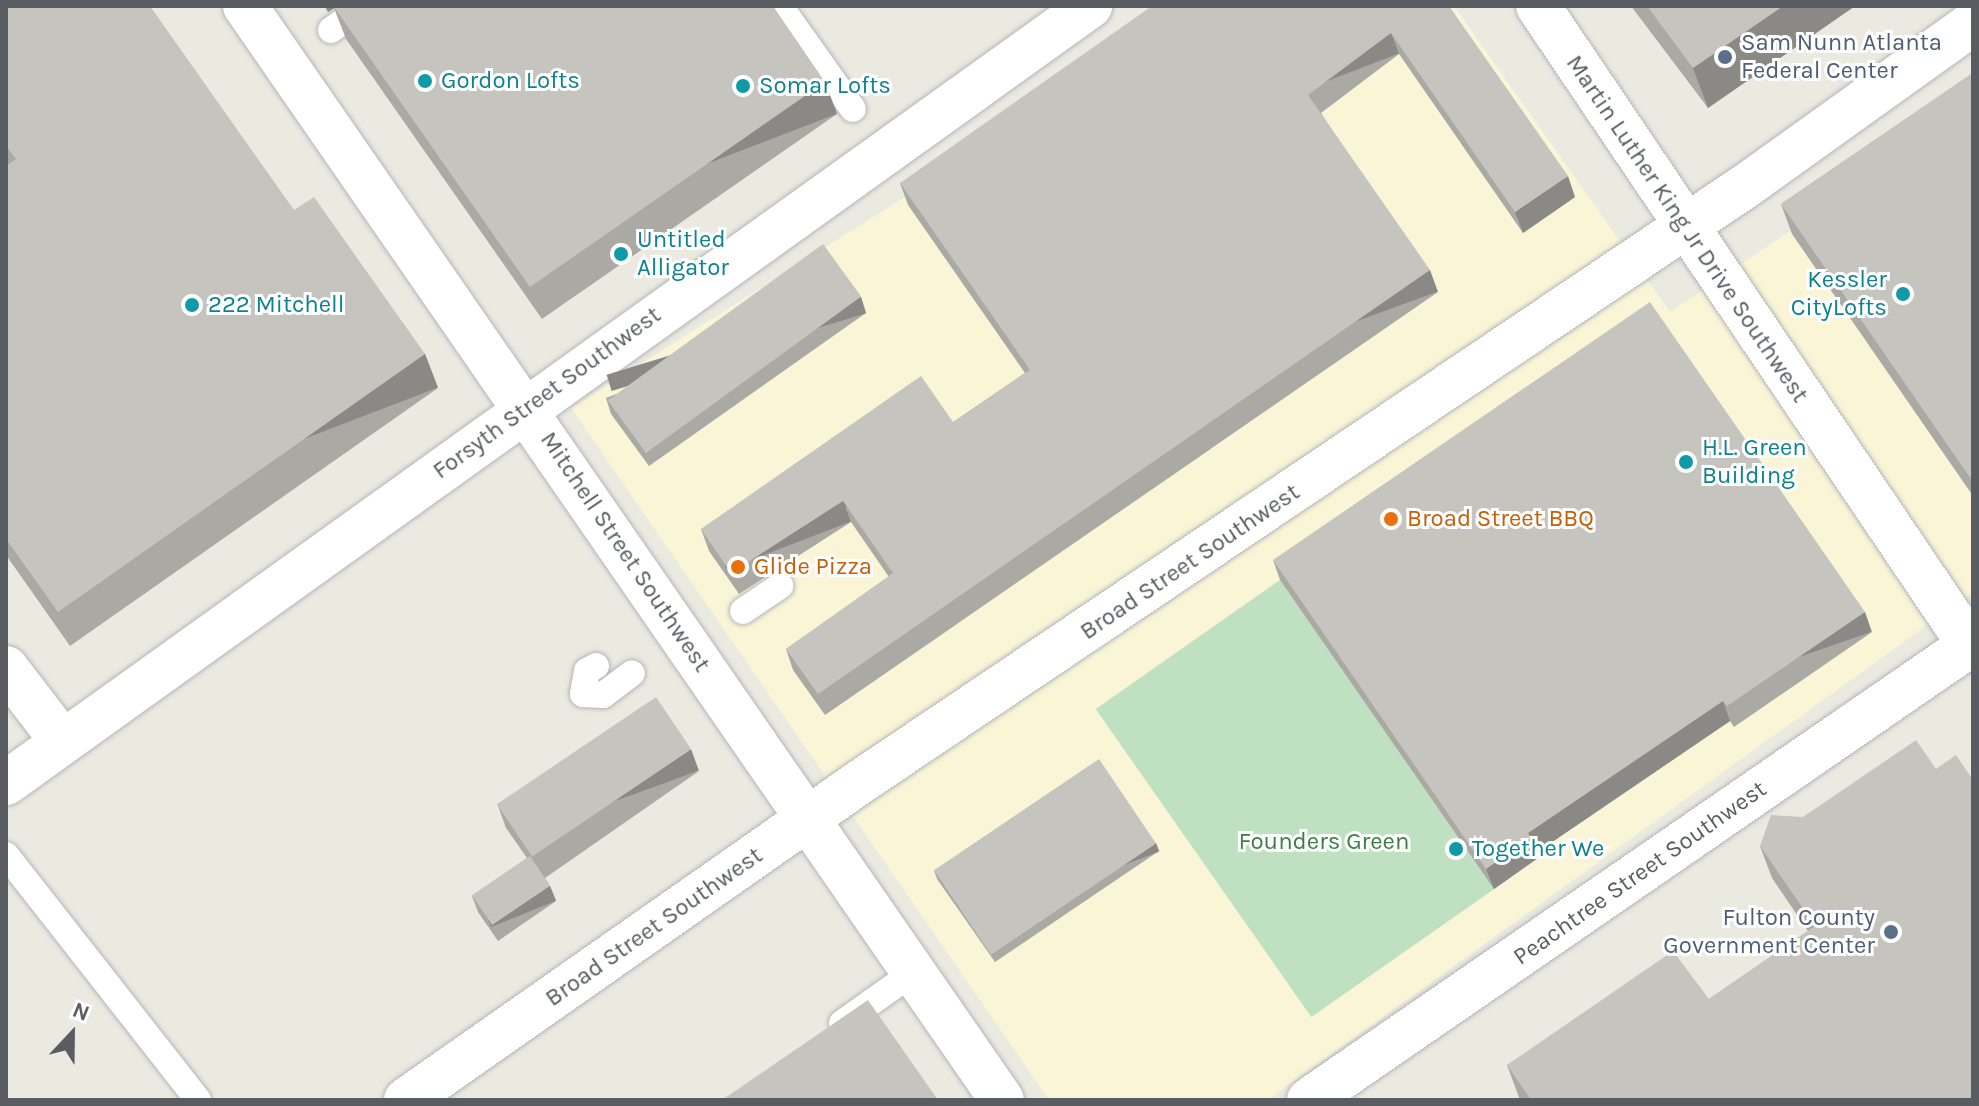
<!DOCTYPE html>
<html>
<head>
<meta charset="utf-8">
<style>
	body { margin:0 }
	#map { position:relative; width:1979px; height:1106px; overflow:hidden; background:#ebeae1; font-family:Karla,sans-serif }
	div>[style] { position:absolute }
	.commercial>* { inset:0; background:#faf5d6 }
	.green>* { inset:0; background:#bfe1c2; transform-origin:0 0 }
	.roads { filter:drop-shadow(0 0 2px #b3b6ba) drop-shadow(0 0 2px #b3b6ba) }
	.lane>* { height:26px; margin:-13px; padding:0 13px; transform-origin:13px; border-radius:13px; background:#fff }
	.street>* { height:44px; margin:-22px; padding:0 22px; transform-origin:22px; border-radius:22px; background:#fff }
	.secondary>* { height:44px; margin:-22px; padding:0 22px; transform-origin:22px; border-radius:22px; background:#fff }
	.wall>* { inset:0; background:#aaa9a3 }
	.shaded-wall>* { inset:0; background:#8b8985; transform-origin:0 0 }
	.building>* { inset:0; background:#c6c4be; transform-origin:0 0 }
	.dots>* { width:22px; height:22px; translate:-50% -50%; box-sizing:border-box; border:4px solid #fff; border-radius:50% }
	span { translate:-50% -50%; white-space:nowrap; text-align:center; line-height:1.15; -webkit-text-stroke:6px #fff; paint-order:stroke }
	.service-label { font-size:24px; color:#4e5e75 }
	.left { translate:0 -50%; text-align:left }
	.right { translate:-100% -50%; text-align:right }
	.culture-label { font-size:24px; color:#0d838f }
	.street-label { font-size:24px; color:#595c60 }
	.food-label { font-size:24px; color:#c56008 }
	.park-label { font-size:24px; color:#3a7f44 }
	.frame { position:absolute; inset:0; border:8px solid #595c60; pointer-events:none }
	.north { position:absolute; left:32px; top:994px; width:80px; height:80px; -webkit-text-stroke:6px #fff; paint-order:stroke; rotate:22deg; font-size:22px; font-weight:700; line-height:32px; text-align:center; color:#595c60 }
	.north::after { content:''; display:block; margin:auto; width:28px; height:36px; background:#595c60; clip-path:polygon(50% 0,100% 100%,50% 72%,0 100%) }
</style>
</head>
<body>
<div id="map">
	<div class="commercial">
		<div style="clip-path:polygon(1175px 6px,1454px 6px,1670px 312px,1973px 108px,1973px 592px,1268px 1100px,1049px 1100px,571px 408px,908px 195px)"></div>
	</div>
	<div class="green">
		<div style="left:1280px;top:580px;width:376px;height:225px;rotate:55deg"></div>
	</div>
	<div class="roads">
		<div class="lane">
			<div style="left:780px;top:6px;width:126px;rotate:54.7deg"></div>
			<div style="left:331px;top:30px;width:42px;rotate:-35.2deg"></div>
			<div style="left:743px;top:611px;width:45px;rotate:-34deg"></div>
			<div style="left:596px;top:666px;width:10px;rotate:151deg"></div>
			<div style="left:587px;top:671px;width:23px;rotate:100deg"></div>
			<div style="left:583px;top:694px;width:20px;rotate:3deg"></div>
			<div style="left:603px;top:695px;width:36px;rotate:-37deg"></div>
			<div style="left:6px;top:855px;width:311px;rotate:51.9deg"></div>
			<div style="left:842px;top:1023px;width:88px;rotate:-35.3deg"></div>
		</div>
		<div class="street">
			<div style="left:6px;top:668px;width:92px;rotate:52.5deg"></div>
		</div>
		<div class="secondary">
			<div style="left:245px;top:6px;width:1330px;rotate:55.32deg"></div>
			<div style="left:1538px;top:6px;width:777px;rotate:55.96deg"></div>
			<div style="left:6px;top:783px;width:1334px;rotate:-35.63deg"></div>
			<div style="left:406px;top:1100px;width:554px;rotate:-35.01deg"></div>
			<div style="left:860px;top:782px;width:1069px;rotate:-33.94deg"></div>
			<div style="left:1747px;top:185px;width:278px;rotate:-35.6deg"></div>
			<div style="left:1309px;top:1100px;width:806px;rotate:-34.54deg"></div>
		</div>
	</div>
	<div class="wall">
		<div style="clip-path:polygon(6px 6px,294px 210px,425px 354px,438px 388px,70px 646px,6px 555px,6px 166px,8px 165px,6px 162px)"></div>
		<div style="clip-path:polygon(324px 6px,773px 6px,837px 114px,542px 319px,346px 39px,334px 8px,328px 12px)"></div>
		<div style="clip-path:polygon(1449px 6px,1575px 197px,1523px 233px,1399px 54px,1321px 113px,1438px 292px,825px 715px,793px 670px,786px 649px,889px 577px,851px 522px,739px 594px,709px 551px,701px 529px,953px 422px,1025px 373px,908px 205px,900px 183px)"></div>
		<div style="clip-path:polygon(1631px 6px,1855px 6px,1708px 108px)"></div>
		<div style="clip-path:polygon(1973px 73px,1973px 496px,1792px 234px,1781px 204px)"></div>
		<div style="clip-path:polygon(861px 297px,866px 313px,649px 466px,611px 414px,606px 398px)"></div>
		<div style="clip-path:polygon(1273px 560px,1872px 632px,1734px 727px,1730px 721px,1536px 853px,1538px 858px,1494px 889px,1280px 580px)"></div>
		<div style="clip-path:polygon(1936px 769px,1973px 1100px,1520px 1100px,1507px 1065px,1709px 999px,1808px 931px,1772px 878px,1760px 846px,1803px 817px)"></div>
		<div style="clip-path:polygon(699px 771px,545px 878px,550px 886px,556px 901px,498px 941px,478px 912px,472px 896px,527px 858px,506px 828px,498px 806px)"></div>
		<div style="clip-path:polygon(1156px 843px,1159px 851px,995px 962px,937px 879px,934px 870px)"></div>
	</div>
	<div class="shaded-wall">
		<div style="clip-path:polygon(326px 6px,338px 6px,328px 12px)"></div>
		<div style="clip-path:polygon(1783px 6px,1855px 6px,1708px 108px,1693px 68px)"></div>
		<div style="left:1391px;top:33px;width:22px;height:104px;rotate:69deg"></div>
		<div style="left:825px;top:82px;width:34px;height:359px;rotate:69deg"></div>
		<div style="clip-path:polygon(1568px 176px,1575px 197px,1523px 233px,1515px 212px)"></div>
		<div style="left:1430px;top:270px;width:23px;height:745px;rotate:70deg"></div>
		<div style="left:861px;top:297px;width:17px;height:266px;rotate:73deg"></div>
		<div style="left:425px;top:354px;width:36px;height:449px;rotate:69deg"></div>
		<div style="left:843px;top:501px;width:22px;height:133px;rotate:69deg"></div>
		<div style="left:1865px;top:612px;width:21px;height:167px;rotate:71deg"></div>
		<div style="clip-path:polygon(1723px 701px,1730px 721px,1536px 853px,1538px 858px,1494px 889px,1486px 869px,1528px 833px)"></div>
		<div style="left:691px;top:749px;width:23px;height:191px;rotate:70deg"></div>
		<div style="left:1156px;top:843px;width:9px;height:198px;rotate:69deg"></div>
		<div style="left:550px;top:886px;width:16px;height:70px;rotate:68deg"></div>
	</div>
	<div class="building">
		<div style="clip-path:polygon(6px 6px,150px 6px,294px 210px,314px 197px,425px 354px,58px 612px,6px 539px,6px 166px,16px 159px,6px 146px)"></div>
		<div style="clip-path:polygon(335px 6px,773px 6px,825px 82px,530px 287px,334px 7px)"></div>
		<div style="clip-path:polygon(1152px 6px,1449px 6px,1568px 176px,1515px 212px,1391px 33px,1308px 95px,1430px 270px,818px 694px,786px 649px,893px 573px,843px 501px,731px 573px,701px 529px,921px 376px,953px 422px,1030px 370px,900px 183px)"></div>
		<div style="clip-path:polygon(1647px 6px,1783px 6px,1693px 68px)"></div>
		<div style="clip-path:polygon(1973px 73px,1973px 482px,1781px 204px)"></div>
		<div style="left:823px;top:244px;width:65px;height:266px;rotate:54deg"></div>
		<div style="clip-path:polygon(1650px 302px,1865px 612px,1727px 706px,1723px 701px,1528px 833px,1531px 838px,1486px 869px,1273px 560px)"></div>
		<div style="left:656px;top:697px;width:63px;height:192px;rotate:56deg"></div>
		<div style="clip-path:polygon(1916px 740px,1936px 769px,1956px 755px,1973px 780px,1973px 1100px,1531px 1100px,1507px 1065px,1673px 951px,1709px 999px,1815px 926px,1760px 846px,1771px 815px,1803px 817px)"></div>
		<div style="left:1099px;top:759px;width:102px;height:199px;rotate:56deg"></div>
		<div style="left:530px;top:856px;width:36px;height:70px;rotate:56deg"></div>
		<div style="clip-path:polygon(868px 1000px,938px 1100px,722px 1100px)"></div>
	</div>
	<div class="dots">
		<div style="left:1725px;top:57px;background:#5c6f8a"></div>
		<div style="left:425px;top:81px;background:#0f9aa8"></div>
		<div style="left:743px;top:86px;background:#0f9aa8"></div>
		<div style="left:621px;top:254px;background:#0f9aa8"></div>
		<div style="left:1903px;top:294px;background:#0f9aa8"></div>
		<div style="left:192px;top:305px;background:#0f9aa8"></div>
		<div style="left:1686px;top:462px;background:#0f9aa8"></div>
		<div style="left:1391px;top:519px;background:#e8710a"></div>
		<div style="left:738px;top:567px;background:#e8710a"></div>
		<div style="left:1456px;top:849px;background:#0f9aa8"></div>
		<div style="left:1891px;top:932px;background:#5c6f8a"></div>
	</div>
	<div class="service-label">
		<span class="left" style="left:1741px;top:57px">Sam Nunn Atlanta<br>Federal Center</span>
		<span class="right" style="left:1875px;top:932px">Fulton County<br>Government Center</span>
	</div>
	<div class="culture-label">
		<span class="left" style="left:441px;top:81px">Gordon Lofts</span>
		<span class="left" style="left:759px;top:86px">Somar Lofts</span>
		<span class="left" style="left:637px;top:254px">Untitled<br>Alligator</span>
		<span class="right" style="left:1887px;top:294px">Kessler<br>CityLofts</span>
		<span class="left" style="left:208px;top:305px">222 Mitchell</span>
		<span class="left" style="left:1702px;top:462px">H.L. Green<br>Building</span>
		<span class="left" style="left:1472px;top:849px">Together We</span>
	</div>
	<div class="street-label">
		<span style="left:1687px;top:229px;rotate:56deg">Martin Luther King Jr Drive Southwest</span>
		<span style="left:547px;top:393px;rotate:-36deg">Forsyth Street Southwest</span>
		<span style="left:625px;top:552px;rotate:56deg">Mitchell Street Southwest</span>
		<span style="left:1190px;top:562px;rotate:-34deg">Broad Street Southwest</span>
		<span style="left:1640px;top:873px;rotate:-35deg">Peachtree Street Southwest</span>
		<span style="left:654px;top:927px;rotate:-35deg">Broad Street Southwest</span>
	</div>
	<div class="food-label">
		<span class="left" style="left:1407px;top:519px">Broad Street BBQ</span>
		<span class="left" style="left:754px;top:567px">Glide Pizza</span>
	</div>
	<div class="park-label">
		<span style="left:1324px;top:842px">Founders Green</span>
	</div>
	<div class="frame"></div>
	<div class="north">N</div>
</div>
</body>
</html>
